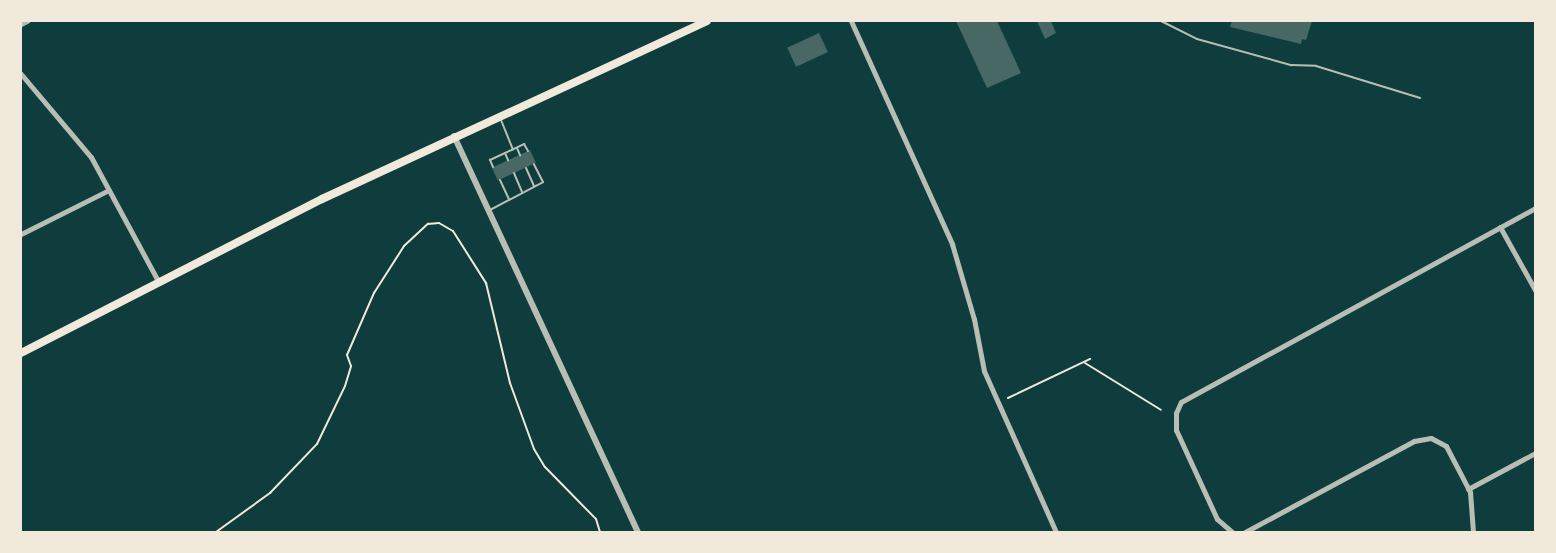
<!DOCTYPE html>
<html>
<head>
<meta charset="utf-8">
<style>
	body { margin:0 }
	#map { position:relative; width:1556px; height:553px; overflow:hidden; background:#0f3d3e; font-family:"Sofia Sans Condensed",sans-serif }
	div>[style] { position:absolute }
	.building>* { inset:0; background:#486865; transform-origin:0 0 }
	.path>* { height:2px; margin:-1px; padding:0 1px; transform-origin:1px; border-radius:1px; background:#f1e9da }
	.service>* { height:2px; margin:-1px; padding:0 1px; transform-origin:1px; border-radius:1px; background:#b8beb3 }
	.minor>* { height:5px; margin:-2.5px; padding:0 2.5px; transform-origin:2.5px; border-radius:2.5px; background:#b8beb3 }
	.tertiary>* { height:6px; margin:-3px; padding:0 3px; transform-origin:3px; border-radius:3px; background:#b8beb3 }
	.primary>* { height:8px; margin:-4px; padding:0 4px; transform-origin:4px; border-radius:4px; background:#f1e9da }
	span { translate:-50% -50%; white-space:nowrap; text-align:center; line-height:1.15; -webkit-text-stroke:5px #f1e9da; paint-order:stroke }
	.frame { position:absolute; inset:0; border:22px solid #f1e9da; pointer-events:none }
</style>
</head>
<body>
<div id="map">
	<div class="building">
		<div style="clip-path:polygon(956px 21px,997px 21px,1021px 73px,987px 88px)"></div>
		<div style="clip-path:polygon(1037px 21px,1051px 21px,1056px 33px,1045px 39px)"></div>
		<div style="clip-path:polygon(1232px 21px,1312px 21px,1306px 40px,1302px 39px,1301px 44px,1230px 27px)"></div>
		<div style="left:819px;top:33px;width:21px;height:35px;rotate:65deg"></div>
		<div style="left:530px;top:150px;width:14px;height:42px;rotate:65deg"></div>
	</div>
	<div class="path">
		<div style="left:1085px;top:363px;width:89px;rotate:31.7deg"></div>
		<div style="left:1008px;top:398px;width:91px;rotate:-25.4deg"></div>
		<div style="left:216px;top:532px;width:67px;rotate:-35.8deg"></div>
		<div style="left:270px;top:493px;width:68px;rotate:-46.2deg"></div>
		<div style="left:317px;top:444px;width:64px;rotate:-64.2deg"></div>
		<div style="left:345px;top:386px;width:21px;rotate:-73deg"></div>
		<div style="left:351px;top:366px;width:12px;rotate:-110deg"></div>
		<div style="left:347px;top:355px;width:68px;rotate:-66.5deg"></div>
		<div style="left:374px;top:293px;width:56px;rotate:-57.4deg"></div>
		<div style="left:404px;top:246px;width:33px;rotate:-43deg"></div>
		<div style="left:428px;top:224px;width:11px;rotate:-5deg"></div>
		<div style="left:439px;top:223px;width:16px;rotate:30deg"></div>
		<div style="left:453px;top:231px;width:62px;rotate:57.6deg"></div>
		<div style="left:486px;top:283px;width:103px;rotate:76.5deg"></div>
		<div style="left:510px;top:383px;width:70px;rotate:70deg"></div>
		<div style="left:534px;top:449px;width:21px;rotate:59deg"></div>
		<div style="left:545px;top:467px;width:73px;rotate:45.6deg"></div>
		<div style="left:596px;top:519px;width:14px;rotate:73deg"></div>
	</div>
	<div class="service">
		<div style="left:1161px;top:21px;width:40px;rotate:26.6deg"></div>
		<div style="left:1197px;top:39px;width:98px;rotate:15.5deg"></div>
		<div style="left:1291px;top:65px;width:25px;rotate:2deg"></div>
		<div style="left:1316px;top:66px;width:109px;rotate:17.1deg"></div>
		<div style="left:501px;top:120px;width:32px;rotate:68deg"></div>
		<div style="left:517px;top:148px;width:8px;rotate:67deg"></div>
		<div style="left:505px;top:153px;width:8px;rotate:67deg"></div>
		<div style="left:493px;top:167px;width:8px;rotate:-113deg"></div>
		<div style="left:490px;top:160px;width:38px;rotate:-25deg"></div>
		<div style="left:524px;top:144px;width:8px;rotate:60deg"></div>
		<div style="left:526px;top:168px;width:20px;rotate:66deg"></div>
		<div style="left:514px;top:173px;width:21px;rotate:67deg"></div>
		<div style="left:500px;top:180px;width:21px;rotate:65deg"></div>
		<div style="left:490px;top:210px;width:60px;rotate:-27.8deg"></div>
		<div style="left:543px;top:182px;width:20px;rotate:-117deg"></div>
	</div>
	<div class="minor">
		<div style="left:851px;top:21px;width:245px;rotate:65.6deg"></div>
		<div style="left:952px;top:244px;width:78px;rotate:73.7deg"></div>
		<div style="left:974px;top:319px;width:53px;rotate:79.1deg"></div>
		<div style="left:984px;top:371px;width:176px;rotate:65.9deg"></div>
		<div style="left:21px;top:24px;width:7px;rotate:-27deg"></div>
		<div style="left:21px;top:74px;width:109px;rotate:49.9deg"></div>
		<div style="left:91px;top:157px;width:143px;rotate:61.6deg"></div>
		<div style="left:1500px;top:227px;width:72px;rotate:60.9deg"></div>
		<div style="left:21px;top:234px;width:98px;rotate:-26.6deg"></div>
		<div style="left:1468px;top:489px;width:76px;rotate:-28.2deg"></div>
		<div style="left:1232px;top:532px;width:20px;rotate:-139deg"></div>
		<div style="left:1217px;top:519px;width:98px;rotate:-114.7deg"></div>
		<div style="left:1176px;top:430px;width:17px;rotate:-90deg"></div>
		<div style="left:1176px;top:413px;width:12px;rotate:-66deg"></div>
		<div style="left:1181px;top:402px;width:404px;rotate:-28.7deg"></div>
		<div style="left:1245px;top:532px;width:192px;rotate:-28.3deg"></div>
		<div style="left:1414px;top:441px;width:17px;rotate:-10deg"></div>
		<div style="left:1431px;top:438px;width:17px;rotate:28deg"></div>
		<div style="left:1446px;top:446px;width:52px;rotate:62.4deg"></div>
		<div style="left:1470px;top:492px;width:40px;rotate:85.7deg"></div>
	</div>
	<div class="tertiary">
		<div style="left:454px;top:136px;width:437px;rotate:65.1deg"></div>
	</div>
	<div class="primary">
		<div style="left:21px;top:353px;width:338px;rotate:-27.1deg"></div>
		<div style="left:322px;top:199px;width:424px;rotate:-24.8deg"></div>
	</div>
	<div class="frame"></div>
</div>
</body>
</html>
